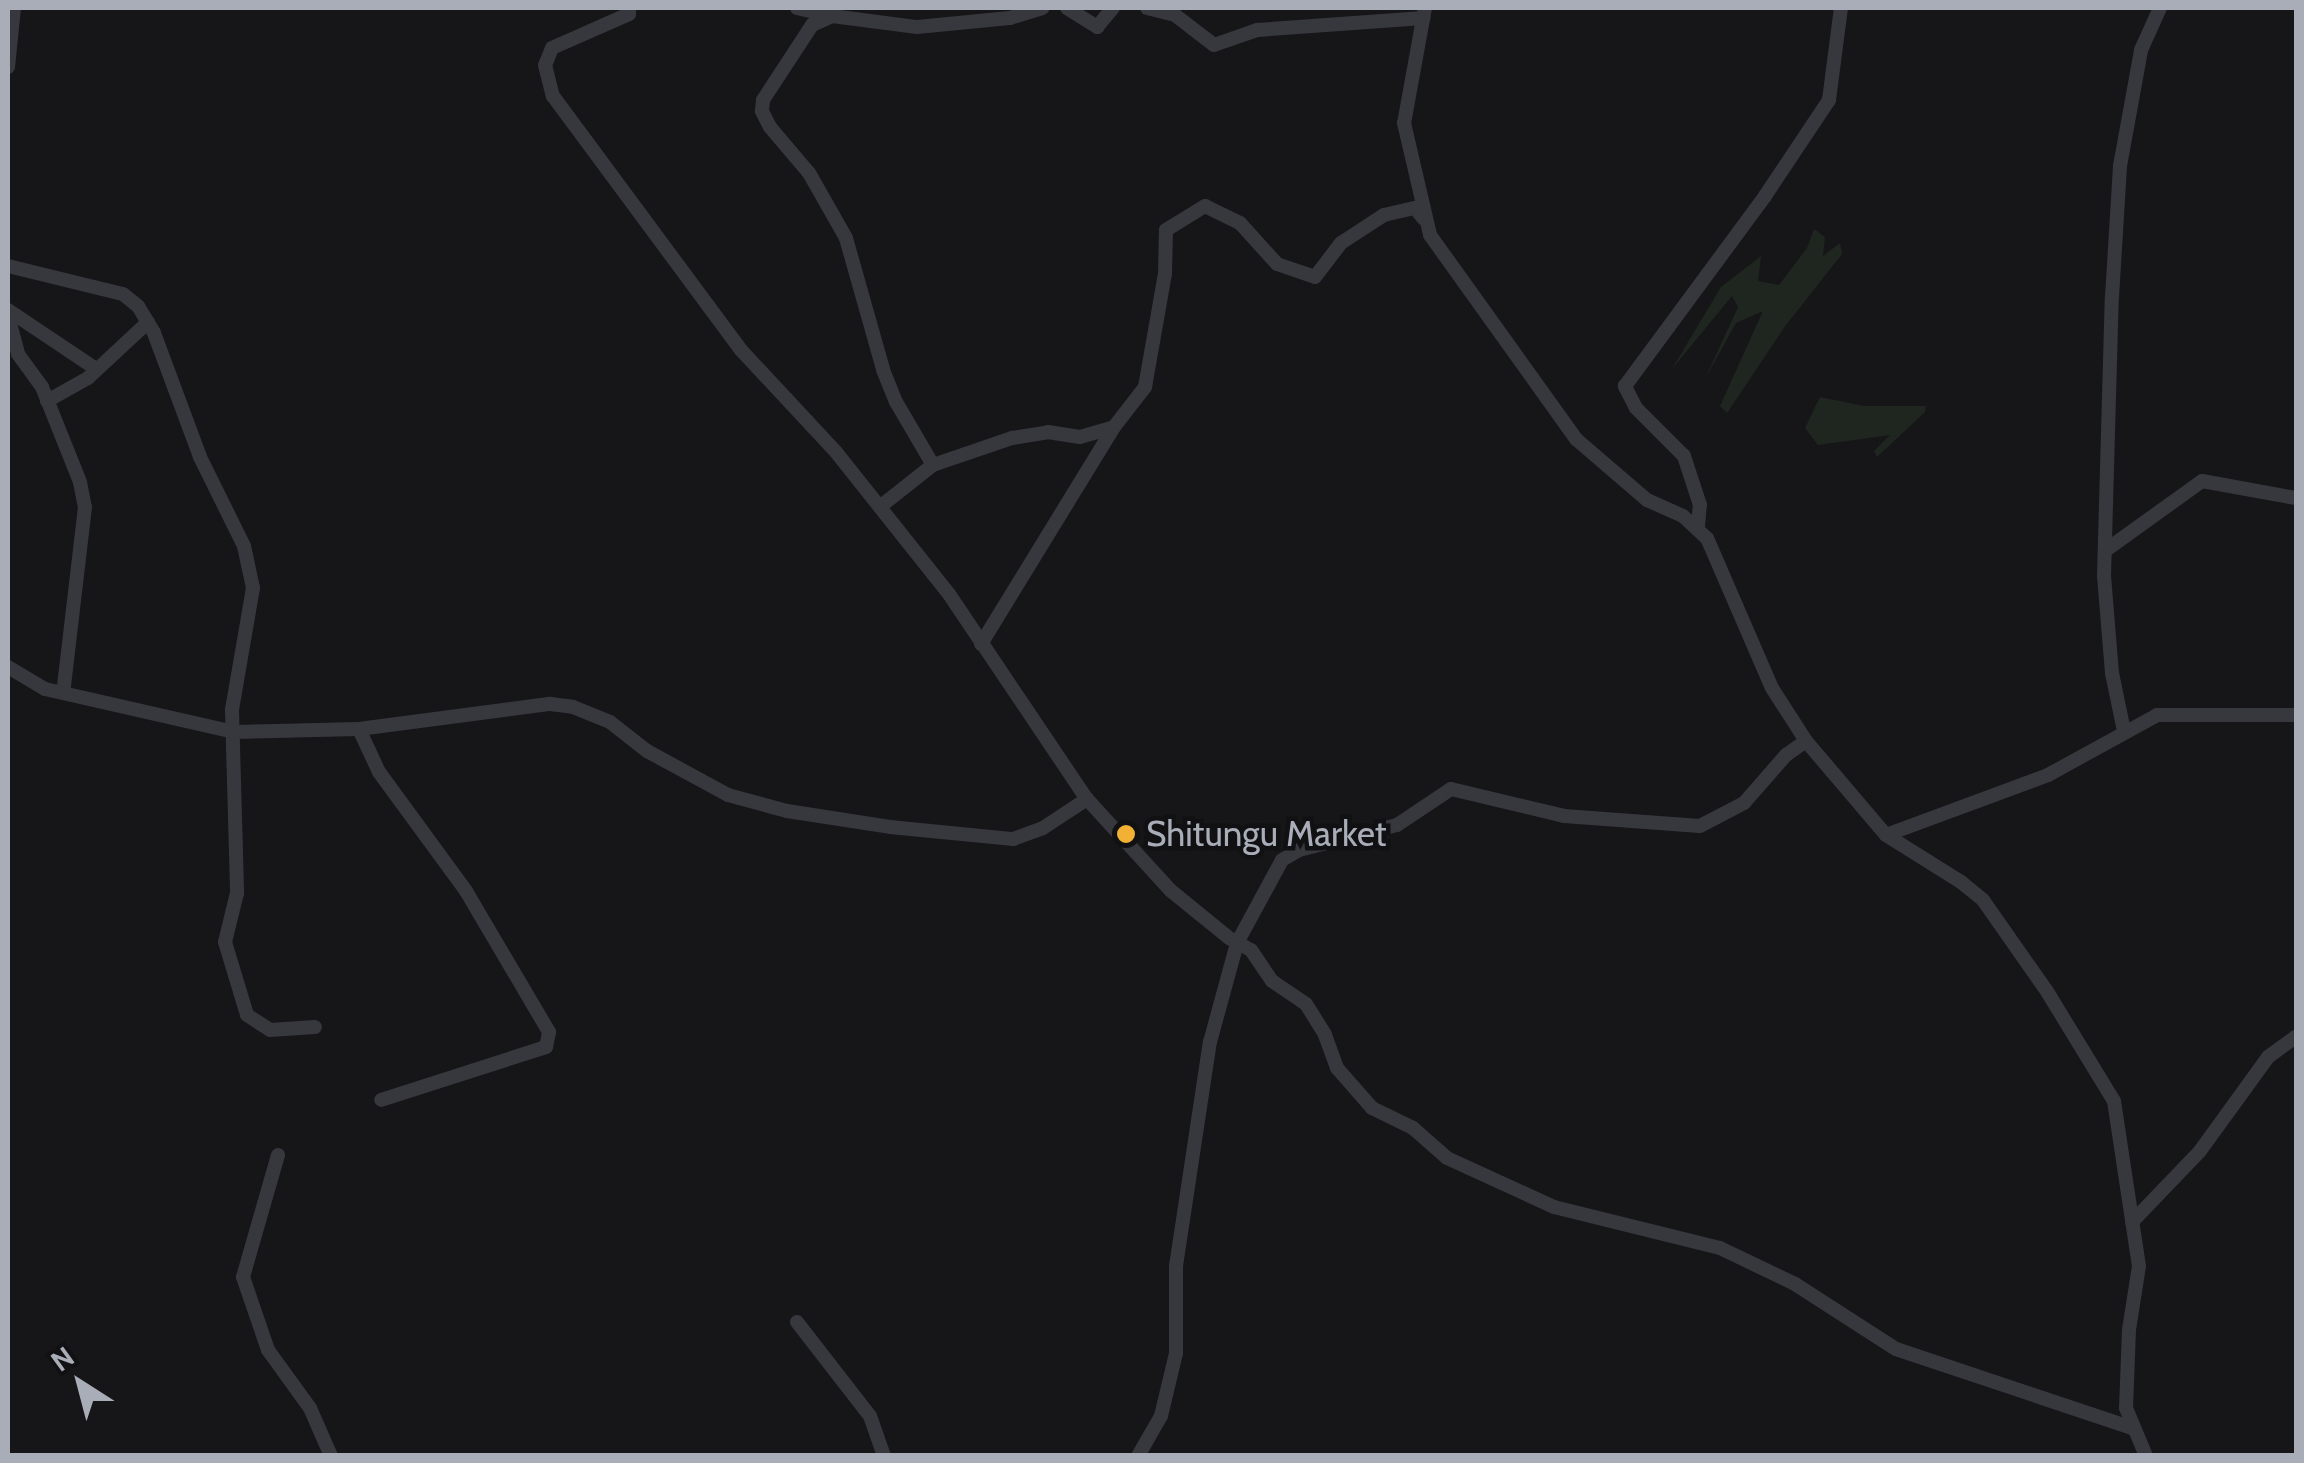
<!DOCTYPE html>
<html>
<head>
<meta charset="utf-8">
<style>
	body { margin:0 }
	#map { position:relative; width:2304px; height:1463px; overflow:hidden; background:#161618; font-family:Cabin,sans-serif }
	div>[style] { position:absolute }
	.green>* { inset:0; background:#1e261f }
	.minor>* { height:14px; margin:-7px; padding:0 7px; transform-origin:7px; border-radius:7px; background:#37383d }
	.dots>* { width:28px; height:28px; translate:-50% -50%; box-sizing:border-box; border:5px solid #111113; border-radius:50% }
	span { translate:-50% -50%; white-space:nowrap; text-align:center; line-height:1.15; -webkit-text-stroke:9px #111113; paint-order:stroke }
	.poi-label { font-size:35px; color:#a8adb8 }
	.left { translate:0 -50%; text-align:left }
	.frame { position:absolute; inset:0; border:10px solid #a8adb8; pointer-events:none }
	.north { position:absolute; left:30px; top:1333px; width:100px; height:100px; -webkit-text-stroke:8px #111113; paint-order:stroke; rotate:324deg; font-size:28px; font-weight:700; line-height:40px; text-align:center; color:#a8adb8 }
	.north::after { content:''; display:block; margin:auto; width:35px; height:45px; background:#a8adb8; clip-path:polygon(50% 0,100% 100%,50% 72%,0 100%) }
</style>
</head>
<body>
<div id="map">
	<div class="green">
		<div style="clip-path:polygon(1814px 229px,1825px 237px,1823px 256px,1840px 243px,1842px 254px,1786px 325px,1727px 413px,1720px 406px,1763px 311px,1736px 323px,1705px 379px,1738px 307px,1732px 296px,1672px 369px,1721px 287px,1761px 256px,1758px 281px,1779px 285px,1807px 248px)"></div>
		<div style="clip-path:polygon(1820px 397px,1864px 406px,1926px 406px,1925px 412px,1877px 457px,1874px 451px,1890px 435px,1818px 445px,1805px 428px)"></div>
	</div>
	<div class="minor">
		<div style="left:629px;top:8px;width:6px;rotate:90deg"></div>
		<div style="left:629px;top:14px;width:84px;rotate:156.2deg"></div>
		<div style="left:552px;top:48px;width:18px;rotate:112deg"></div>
		<div style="left:545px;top:65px;width:32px;rotate:76deg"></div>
		<div style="left:553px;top:96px;width:316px;rotate:53.5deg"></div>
		<div style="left:741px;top:350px;width:139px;rotate:47deg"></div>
		<div style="left:836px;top:452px;width:181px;rotate:51.5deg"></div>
		<div style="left:949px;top:594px;width:247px;rotate:56.1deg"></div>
		<div style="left:797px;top:8px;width:36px;rotate:13deg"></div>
		<div style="left:1067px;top:8px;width:36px;rotate:32deg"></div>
		<div style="left:1097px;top:27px;width:25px;rotate:-50deg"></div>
		<div style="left:1147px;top:8px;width:29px;rotate:14deg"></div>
		<div style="left:1175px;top:15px;width:49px;rotate:37.6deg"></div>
		<div style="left:1214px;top:45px;width:46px;rotate:-19.2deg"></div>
		<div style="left:1257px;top:30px;width:167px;rotate:-4.1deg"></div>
		<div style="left:1425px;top:8px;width:117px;rotate:100.3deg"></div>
		<div style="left:1404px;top:123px;width:115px;rotate:76.9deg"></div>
		<div style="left:1430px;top:235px;width:251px;rotate:54.4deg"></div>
		<div style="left:1576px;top:439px;width:94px;rotate:40.7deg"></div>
		<div style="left:1647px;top:500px;width:39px;rotate:24deg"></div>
		<div style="left:1683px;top:516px;width:33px;rotate:43deg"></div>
		<div style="left:1707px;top:538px;width:163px;rotate:66.6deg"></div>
		<div style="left:1772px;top:688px;width:63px;rotate:57.3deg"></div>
		<div style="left:1806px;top:741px;width:123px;rotate:49.6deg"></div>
		<div style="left:1886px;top:835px;width:173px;rotate:-20.3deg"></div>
		<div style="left:2048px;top:775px;width:124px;rotate:-28.8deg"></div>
		<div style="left:2157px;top:715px;width:139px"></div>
		<div style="left:8px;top:67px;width:59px;rotate:-84.2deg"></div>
		<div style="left:8px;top:266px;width:118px;rotate:13.7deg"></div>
		<div style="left:123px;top:294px;width:19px;rotate:39deg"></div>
		<div style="left:138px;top:306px;width:31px;rotate:59deg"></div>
		<div style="left:154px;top:333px;width:132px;rotate:69.6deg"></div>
		<div style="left:200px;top:457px;width:99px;rotate:63.7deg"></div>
		<div style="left:244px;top:546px;width:43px;rotate:77.9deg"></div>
		<div style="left:253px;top:588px;width:124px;rotate:99.8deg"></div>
		<div style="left:232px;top:710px;width:183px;rotate:88.4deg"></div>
		<div style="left:237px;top:893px;width:50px;rotate:103.8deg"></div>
		<div style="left:225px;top:942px;width:76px;rotate:73.2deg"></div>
		<div style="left:247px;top:1015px;width:27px;rotate:33deg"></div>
		<div style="left:270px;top:1030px;width:45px;rotate:-3.8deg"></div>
		<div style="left:8px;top:310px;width:106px;rotate:33.8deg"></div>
		<div style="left:8px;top:316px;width:39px;rotate:75deg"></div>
		<div style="left:18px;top:354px;width:41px;rotate:54deg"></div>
		<div style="left:42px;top:387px;width:102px;rotate:68.2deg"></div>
		<div style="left:80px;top:482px;width:25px;rotate:79deg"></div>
		<div style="left:85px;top:507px;width:187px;rotate:96.7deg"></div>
		<div style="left:47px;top:401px;width:47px;rotate:-29.3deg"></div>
		<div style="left:88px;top:378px;width:82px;rotate:-43deg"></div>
		<div style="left:933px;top:465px;width:73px;rotate:-120.4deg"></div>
		<div style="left:896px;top:402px;width:35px;rotate:-112deg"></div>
		<div style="left:883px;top:369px;width:136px;rotate:-105.8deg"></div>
		<div style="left:846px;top:238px;width:75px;rotate:-119.6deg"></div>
		<div style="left:809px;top:173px;width:60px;rotate:-130.3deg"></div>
		<div style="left:770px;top:127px;width:18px;rotate:-117deg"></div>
		<div style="left:762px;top:111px;width:11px;rotate:-85deg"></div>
		<div style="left:763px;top:100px;width:90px;rotate:-56.8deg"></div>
		<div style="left:812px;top:25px;width:22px;rotate:-24deg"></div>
		<div style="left:832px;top:16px;width:86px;rotate:7.4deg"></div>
		<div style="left:917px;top:27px;width:93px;rotate:-5.5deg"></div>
		<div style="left:1010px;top:18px;width:34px;rotate:-17deg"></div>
		<div style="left:881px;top:506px;width:66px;rotate:-38.3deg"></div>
		<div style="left:933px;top:465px;width:83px;rotate:-18.9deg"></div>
		<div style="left:1012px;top:438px;width:36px;rotate:-9deg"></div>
		<div style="left:1048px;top:432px;width:32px;rotate:9deg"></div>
		<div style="left:1080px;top:437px;width:35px;rotate:-16deg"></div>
		<div style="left:1698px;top:526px;width:21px;rotate:-85deg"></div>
		<div style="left:1700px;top:505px;width:52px;rotate:-108.1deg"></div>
		<div style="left:1684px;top:456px;width:68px;rotate:-135deg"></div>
		<div style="left:1636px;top:408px;width:25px;rotate:-117deg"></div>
		<div style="left:1625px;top:386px;width:236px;rotate:-53.6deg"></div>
		<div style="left:1765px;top:196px;width:115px;rotate:-56.3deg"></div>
		<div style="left:1829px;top:100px;width:93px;rotate:-82.6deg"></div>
		<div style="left:2106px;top:550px;width:118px;rotate:-35.7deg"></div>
		<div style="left:2202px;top:481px;width:96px;rotate:10.3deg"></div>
		<div style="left:981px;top:644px;width:255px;rotate:-58.5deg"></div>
		<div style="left:1114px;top:427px;width:51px;rotate:-52.2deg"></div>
		<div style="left:1145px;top:387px;width:115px;rotate:-80deg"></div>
		<div style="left:1165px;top:274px;width:44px;rotate:-88.7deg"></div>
		<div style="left:1166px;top:230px;width:46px;rotate:-31.6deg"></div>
		<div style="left:1205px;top:206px;width:39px;rotate:26deg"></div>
		<div style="left:1240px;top:223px;width:55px;rotate:47.9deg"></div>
		<div style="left:1277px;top:264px;width:40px;rotate:18.9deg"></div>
		<div style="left:1315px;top:277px;width:43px;rotate:-52.6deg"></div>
		<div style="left:1341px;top:243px;width:51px;rotate:-33.1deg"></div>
		<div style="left:1384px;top:215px;width:32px;rotate:-13deg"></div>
		<div style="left:1415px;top:208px;width:14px;rotate:51deg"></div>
		<div style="left:8px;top:667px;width:43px;rotate:30.7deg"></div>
		<div style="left:45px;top:689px;width:194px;rotate:12.8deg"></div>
		<div style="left:234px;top:732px;width:125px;rotate:-1.4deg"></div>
		<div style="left:359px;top:729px;width:193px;rotate:-7.5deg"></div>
		<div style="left:550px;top:704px;width:23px;rotate:7deg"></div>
		<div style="left:573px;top:707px;width:40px;rotate:22deg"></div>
		<div style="left:610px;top:722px;width:47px;rotate:38.1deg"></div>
		<div style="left:647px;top:751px;width:92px;rotate:28.5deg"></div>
		<div style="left:728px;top:795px;width:61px;rotate:15.2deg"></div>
		<div style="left:787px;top:811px;width:104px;rotate:8.8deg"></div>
		<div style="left:890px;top:827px;width:124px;rotate:5.6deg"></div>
		<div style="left:1013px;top:839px;width:32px;rotate:-20deg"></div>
		<div style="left:1043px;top:828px;width:53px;rotate:-33.4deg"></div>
		<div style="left:1087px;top:799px;width:123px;rotate:47.6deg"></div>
		<div style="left:1170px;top:890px;width:76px;rotate:39.1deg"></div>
		<div style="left:1229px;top:938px;width:25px;rotate:29deg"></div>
		<div style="left:1251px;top:950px;width:37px;rotate:56deg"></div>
		<div style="left:1272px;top:981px;width:41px;rotate:34.1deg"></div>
		<div style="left:1306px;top:1004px;width:36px;rotate:58deg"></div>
		<div style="left:1325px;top:1035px;width:35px;rotate:70deg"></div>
		<div style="left:1337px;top:1068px;width:53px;rotate:48.8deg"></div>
		<div style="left:1372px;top:1108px;width:46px;rotate:26deg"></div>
		<div style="left:1413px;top:1128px;width:45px;rotate:41.4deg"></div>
		<div style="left:1447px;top:1158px;width:118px;rotate:24.6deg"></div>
		<div style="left:1554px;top:1207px;width:171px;rotate:13.9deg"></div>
		<div style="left:1720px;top:1248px;width:83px;rotate:25.6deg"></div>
		<div style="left:1795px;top:1284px;width:120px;rotate:32.8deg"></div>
		<div style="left:1896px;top:1349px;width:249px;rotate:18.5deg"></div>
		<div style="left:359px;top:729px;width:47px;rotate:65.1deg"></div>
		<div style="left:379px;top:772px;width:147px;rotate:53.8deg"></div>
		<div style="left:466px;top:891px;width:164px;rotate:59.5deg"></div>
		<div style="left:549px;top:1032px;width:15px;rotate:101deg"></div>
		<div style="left:546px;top:1047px;width:173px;rotate:162.2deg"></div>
		<div style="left:2124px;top:731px;width:59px;rotate:-101.7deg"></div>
		<div style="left:2112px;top:673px;width:97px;rotate:-94.7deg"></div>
		<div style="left:2104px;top:576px;width:279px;rotate:-88.4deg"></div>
		<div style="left:2112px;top:297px;width:131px;rotate:-86.5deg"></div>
		<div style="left:2120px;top:166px;width:118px;rotate:-79.7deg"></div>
		<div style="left:2141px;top:50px;width:46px;rotate:-65.7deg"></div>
		<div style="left:1886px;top:835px;width:89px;rotate:32.1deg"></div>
		<div style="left:1961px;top:882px;width:28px;rotate:39deg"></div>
		<div style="left:1983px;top:900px;width:113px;rotate:55deg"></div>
		<div style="left:2048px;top:993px;width:127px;rotate:58.6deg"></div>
		<div style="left:2114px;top:1101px;width:167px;rotate:81.4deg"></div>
		<div style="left:2139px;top:1266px;width:65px;rotate:98.9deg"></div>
		<div style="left:2129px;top:1330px;width:78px;rotate:92.2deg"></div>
		<div style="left:2126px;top:1408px;width:52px;rotate:67.4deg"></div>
		<div style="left:278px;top:1155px;width:127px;rotate:106deg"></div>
		<div style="left:243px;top:1277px;width:77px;rotate:71.1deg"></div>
		<div style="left:268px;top:1350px;width:72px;rotate:54.1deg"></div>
		<div style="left:310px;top:1408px;width:52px;rotate:66.4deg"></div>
		<div style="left:2132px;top:1222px;width:98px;rotate:-46.2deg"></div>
		<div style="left:2200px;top:1151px;width:116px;rotate:-54.1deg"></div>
		<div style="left:2268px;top:1057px;width:34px;rotate:-36deg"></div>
		<div style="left:797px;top:1322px;width:119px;rotate:52.2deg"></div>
		<div style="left:870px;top:1416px;width:42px;rotate:70.7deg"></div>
		<div style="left:1138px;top:1456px;width:46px;rotate:-60.1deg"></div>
		<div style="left:1161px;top:1416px;width:65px;rotate:-76.6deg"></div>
		<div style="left:1176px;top:1353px;width:87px;rotate:-90deg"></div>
		<div style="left:1176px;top:1266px;width:227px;rotate:-81.4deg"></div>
		<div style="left:1210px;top:1042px;width:103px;rotate:-74.7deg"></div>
		<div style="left:1237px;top:943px;width:94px;rotate:-61.5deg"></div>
		<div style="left:1282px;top:860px;width:20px;rotate:-30deg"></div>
		<div style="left:1299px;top:850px;width:101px;rotate:-14.3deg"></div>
		<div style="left:1397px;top:825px;width:65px;rotate:-33.7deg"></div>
		<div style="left:1451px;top:789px;width:116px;rotate:13.4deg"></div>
		<div style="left:1564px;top:816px;width:136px;rotate:4.2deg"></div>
		<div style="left:1700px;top:826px;width:50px;rotate:-27.6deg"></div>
		<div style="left:1744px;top:803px;width:64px;rotate:-48.8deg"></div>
		<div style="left:1786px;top:755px;width:24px;rotate:-35deg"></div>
	</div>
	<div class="dots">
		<div style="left:1126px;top:834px;background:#f2b134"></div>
	</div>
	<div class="poi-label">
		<span class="left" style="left:1146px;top:834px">Shitungu Market</span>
	</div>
	<div class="frame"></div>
	<div class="north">N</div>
</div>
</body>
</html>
